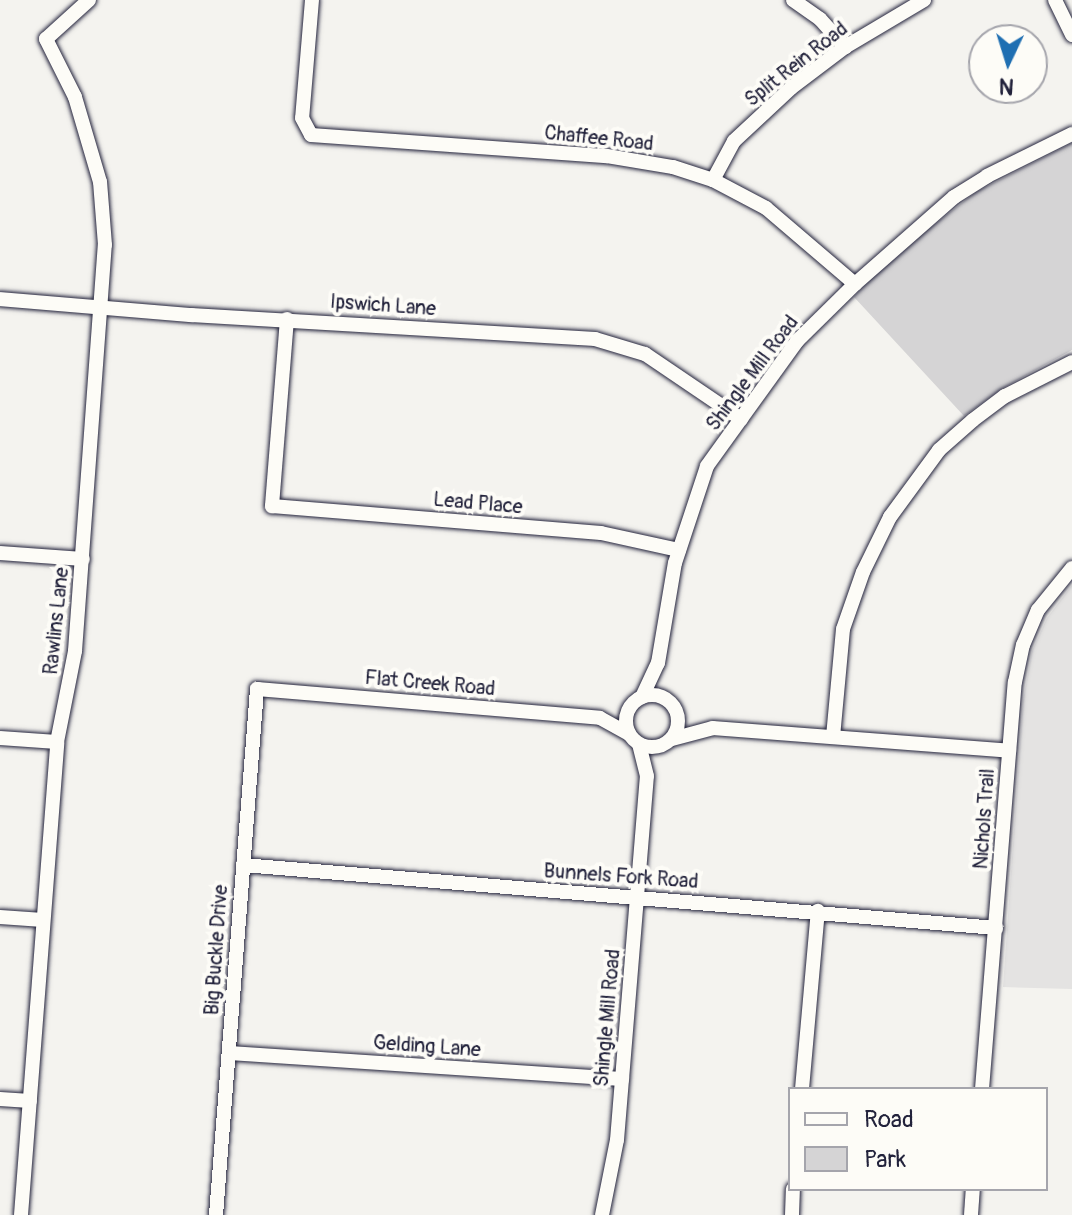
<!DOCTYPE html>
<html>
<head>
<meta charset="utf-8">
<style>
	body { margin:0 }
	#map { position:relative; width:1072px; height:1215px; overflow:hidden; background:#f4f3ef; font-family:Pangolin,sans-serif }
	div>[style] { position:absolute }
	.built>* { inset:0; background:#e4e3e2 }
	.green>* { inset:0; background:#d5d4d5 }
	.roads { filter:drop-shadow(0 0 2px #22223b) drop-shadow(0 0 2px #22223b) }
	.minor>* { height:14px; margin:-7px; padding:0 7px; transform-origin:7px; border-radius:7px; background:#fdfcf7 }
	.minor>.ring { margin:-7px; padding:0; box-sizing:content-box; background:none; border:14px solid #fdfcf7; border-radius:50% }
	span { translate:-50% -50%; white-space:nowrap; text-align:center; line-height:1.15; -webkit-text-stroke:8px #fdfcf7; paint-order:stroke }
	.street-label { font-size:20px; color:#22223b }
	.legend { position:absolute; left:788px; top:1087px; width:260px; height:104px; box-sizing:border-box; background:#fdfcf7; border:2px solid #a5a5ac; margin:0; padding:10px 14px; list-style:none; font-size:24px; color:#22223b }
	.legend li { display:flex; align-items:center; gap:16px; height:40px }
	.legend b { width:40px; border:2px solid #a5a5ac }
	.north { position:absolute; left:968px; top:24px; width:80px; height:80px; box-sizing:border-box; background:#fdfcf7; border:2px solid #a5a5ac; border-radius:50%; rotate:184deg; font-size:22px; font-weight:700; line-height:32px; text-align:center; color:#22223b }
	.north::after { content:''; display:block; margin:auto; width:28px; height:36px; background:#1f6fb2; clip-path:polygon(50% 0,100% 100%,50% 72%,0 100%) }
</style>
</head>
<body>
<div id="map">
	<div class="built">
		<div style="clip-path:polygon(1072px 585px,1072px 989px,1003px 987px,1023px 701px,1032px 651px,1047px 618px)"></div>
	</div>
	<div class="green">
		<div style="clip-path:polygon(1072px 143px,1072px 350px,1003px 388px,964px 416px,854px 297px,883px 265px,976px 192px)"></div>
	</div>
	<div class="roads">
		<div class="minor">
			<div style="left:312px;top:0;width:118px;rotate:94.8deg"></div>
			<div style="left:302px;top:118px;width:19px;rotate:62deg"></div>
			<div style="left:311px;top:135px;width:297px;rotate:4.1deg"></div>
			<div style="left:607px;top:156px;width:67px;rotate:9.5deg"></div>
			<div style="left:673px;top:167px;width:42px;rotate:18deg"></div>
			<div style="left:713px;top:180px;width:60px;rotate:27.8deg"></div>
			<div style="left:766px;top:208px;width:117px;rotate:40.5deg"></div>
			<div style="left:793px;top:0;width:33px;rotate:35deg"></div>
			<div style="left:820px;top:19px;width:38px;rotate:48deg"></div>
			<div style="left:1055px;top:0;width:39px;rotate:64deg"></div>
			<div style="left:713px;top:180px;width:44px;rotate:-61.7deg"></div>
			<div style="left:734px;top:141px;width:78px;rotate:-42.9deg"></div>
			<div style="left:791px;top:88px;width:68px;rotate:-37.2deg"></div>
			<div style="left:845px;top:47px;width:92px;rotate:-30.7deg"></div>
			<div style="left:0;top:299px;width:192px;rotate:4.8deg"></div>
			<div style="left:191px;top:315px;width:405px;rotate:3.4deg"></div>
			<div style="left:595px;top:339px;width:52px;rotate:16.7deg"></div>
			<div style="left:645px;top:354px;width:116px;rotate:34.1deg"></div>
			<div style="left:287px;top:319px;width:188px;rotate:94.6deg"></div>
			<div style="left:272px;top:506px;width:330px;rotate:4.7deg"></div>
			<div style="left:601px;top:533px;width:80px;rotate:12.3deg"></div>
			<div style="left:0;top:553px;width:83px;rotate:4.1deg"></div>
			<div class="ring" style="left:626px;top:695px;width:38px;height:38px"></div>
			<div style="left:642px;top:697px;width:38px;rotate:-65deg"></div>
			<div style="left:658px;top:663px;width:101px;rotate:-80.4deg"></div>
			<div style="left:675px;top:563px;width:102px;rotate:-71.7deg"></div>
			<div style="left:707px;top:466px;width:154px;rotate:-54.2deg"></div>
			<div style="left:797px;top:341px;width:81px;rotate:-44.5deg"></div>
			<div style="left:855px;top:284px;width:132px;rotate:-41.3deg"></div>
			<div style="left:954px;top:197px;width:39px;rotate:-32deg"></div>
			<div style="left:987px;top:176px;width:95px;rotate:-26.3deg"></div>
			<div style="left:833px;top:737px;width:108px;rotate:-84.7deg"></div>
			<div style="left:843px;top:629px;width:60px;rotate:-70.7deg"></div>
			<div style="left:863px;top:572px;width:61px;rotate:-63.9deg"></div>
			<div style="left:890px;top:517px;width:83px;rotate:-53.8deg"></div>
			<div style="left:939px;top:450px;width:45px;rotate:-41.4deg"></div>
			<div style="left:973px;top:420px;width:40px;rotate:-37deg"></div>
			<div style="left:1005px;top:396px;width:75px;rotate:-26.9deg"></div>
			<div style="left:0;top:738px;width:57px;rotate:4deg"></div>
			<div style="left:672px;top:739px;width:42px;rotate:-15deg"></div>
			<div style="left:713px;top:728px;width:297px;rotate:4.4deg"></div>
			<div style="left:243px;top:865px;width:756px;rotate:4.78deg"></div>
			<div style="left:0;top:917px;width:43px;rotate:4deg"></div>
			<div style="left:229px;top:1053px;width:394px;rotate:3.8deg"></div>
			<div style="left:802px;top:1089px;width:179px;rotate:-84.9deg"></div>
			<div style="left:982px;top:1089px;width:408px;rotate:-85.4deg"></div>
			<div style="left:1015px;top:682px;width:38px;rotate:-78deg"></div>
			<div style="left:1023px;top:645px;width:38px;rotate:-67deg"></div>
			<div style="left:1038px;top:610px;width:54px;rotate:-51deg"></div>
			<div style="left:0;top:1099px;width:30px;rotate:4deg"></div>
			<div style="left:21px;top:1215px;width:474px;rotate:-85.6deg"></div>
			<div style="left:57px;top:742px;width:93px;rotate:-78.8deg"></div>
			<div style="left:75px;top:651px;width:407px;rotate:-85.8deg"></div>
			<div style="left:105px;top:245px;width:63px;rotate:-94.5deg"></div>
			<div style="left:100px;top:182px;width:89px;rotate:-106.4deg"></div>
			<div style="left:75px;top:97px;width:65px;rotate:-116.6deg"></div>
			<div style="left:46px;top:39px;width:58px;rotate:-42.2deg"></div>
			<div style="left:216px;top:1215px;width:528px;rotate:-85.54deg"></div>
			<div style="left:257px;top:689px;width:344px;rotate:4.8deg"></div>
			<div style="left:600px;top:718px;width:33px;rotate:29deg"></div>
			<div style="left:602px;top:1215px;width:76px;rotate:-78.7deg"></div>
			<div style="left:617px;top:1140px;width:365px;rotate:-85.3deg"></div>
			<div style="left:647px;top:776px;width:33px;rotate:-104deg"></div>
			<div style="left:792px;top:1215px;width:26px;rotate:-88deg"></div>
			<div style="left:971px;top:1215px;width:26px;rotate:-86deg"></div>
		</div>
	</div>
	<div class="street-label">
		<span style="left:796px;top:64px;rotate:-38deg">Split Rein Road</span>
		<span style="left:599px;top:138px;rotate:6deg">Chaffee Road</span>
		<span style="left:383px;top:305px;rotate:4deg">Ipswich Lane</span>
		<span style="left:752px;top:373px;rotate:-53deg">Shingle Mill Road</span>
		<span style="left:478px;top:503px;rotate:5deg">Lead Place</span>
		<span style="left:56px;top:621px;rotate:-84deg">Rawlins Lane</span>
		<span style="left:430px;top:683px;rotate:5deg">Flat Creek Road</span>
		<span style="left:984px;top:819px;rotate:-86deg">Nichols Trail</span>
		<span style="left:621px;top:876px;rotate:4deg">Bunnels Fork Road</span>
		<span style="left:216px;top:950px;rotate:-86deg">Big Buckle Drive</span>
		<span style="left:607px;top:1018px;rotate:-85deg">Shingle Mill Road</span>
		<span style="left:427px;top:1046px;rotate:4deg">Gelding Lane</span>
	</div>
	<ul class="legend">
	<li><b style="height:10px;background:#fdfcf7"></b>Road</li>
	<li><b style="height:22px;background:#d5d4d5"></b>Park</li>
	</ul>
	<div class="north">N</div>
</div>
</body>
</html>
